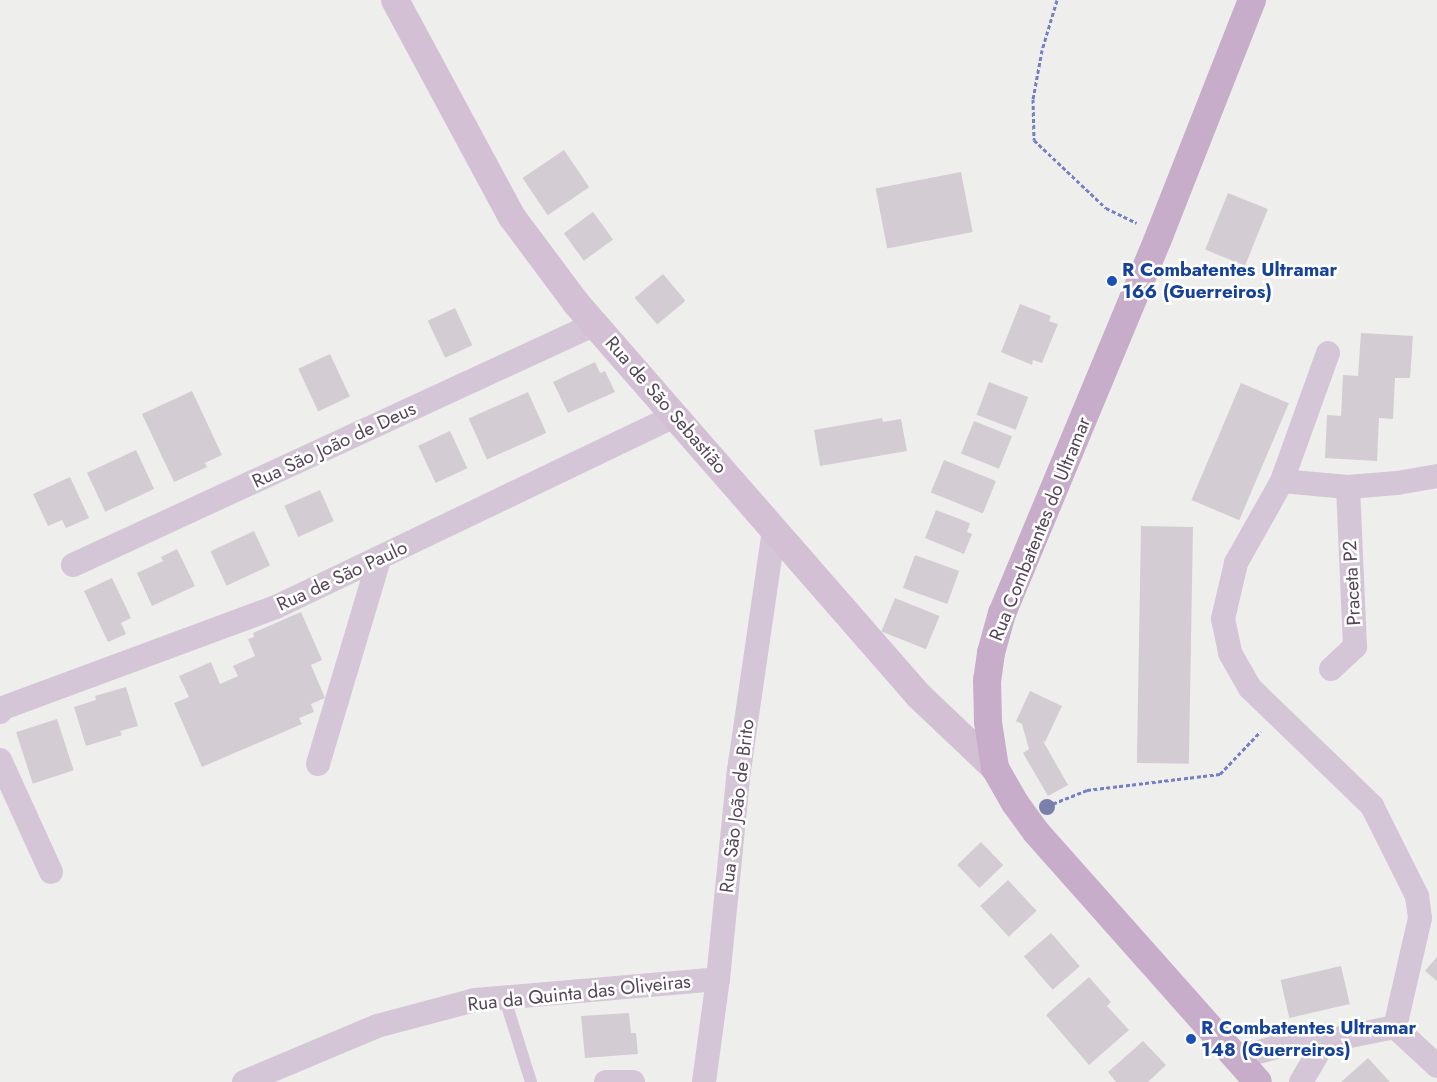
<!DOCTYPE html>
<html>
<head>
<meta charset="utf-8">
<style>
	body { margin:0 }
	#map { position:relative; width:1437px; height:1082px; overflow:hidden; background:#eeefec; font-family:Jost,sans-serif }
	div>[style] { position:absolute }
	.building>* { inset:0; background:#d3ccd3; transform-origin:0 0 }
	.path>* { height:3px; margin-top:-1.5px; transform-origin:0; background:repeating-linear-gradient(90deg,#767ec6 0 4px,transparent 0 6.5px) }
	.lane>* { height:12px; margin:-6px; padding:0 6px; transform-origin:6px; border-radius:6px; background:#d4c6d6 }
	.street>* { height:24px; margin:-12px; padding:0 12px; transform-origin:12px; border-radius:12px; background:#d4c6d6 }
	.secondary>* { height:28px; margin:-14px; padding:0 14px; transform-origin:14px; border-radius:14px; background:#d3c0d4 }
	.primary>* { height:28px; margin:-14px; padding:0 14px; transform-origin:14px; border-radius:14px; background:#c7adca }
	.trees>* { width:16px; height:16px; margin:-8px; border-radius:50%; background:#7a80aa }
	.dots>* { width:14px; height:14px; translate:-50% -50%; box-sizing:border-box; border:2px solid #fff; border-radius:50% }
	span { translate:-50% -50%; white-space:nowrap; text-align:center; line-height:1.15; -webkit-text-stroke:5px #fff; paint-order:stroke }
	.transit-label { font-size:19px; color:#164399; font-weight:700 }
	.left { translate:0 -50%; text-align:left }
	.street-label { font-size:19px; color:#564658 }
</style>
</head>
<body>
<div id="map">
	<div class="building">
		<div style="left:564px;top:150px;width:45px;height:50px;rotate:56deg"></div>
		<div style="left:961px;top:172px;width:61px;height:87px;rotate:79deg"></div>
		<div style="left:1228px;top:193px;width:43px;height:61px;rotate:22deg"></div>
		<div style="left:593px;top:212px;width:34px;height:36px;rotate:54deg"></div>
		<div style="left:663px;top:274px;width:35px;height:37px;rotate:50deg"></div>
		<div style="clip-path:polygon(1020px 304px,1051px 316px,1049px 321px,1058px 324px,1042px 363px,1033px 360px,1032px 365px,1001px 352px)"></div>
		<div style="left:455px;top:308px;width:41px;height:30px;rotate:65deg"></div>
		<div style="clip-path:polygon(1361px 333px,1413px 336px,1410px 378px,1395px 378px,1393px 419px,1379px 418px,1377px 461px,1325px 458px,1327px 415px,1341px 416px,1343px 375px,1358px 376px)"></div>
		<div style="left:330px;top:354px;width:47px;height:35px;rotate:65deg"></div>
		<div style="clip-path:polygon(595px 362px,600px 373px,605px 371px,615px 392px,568px 413px,553px 382px)"></div>
		<div style="left:989px;top:382px;width:42px;height:35px;rotate:21deg"></div>
		<div style="left:1241px;top:383px;width:52px;height:127px;rotate:23deg"></div>
		<div style="clip-path:polygon(192px 391px,222px 455px,205px 463px,207px 467px,174px 482px,142px 414px)"></div>
		<div style="left:528px;top:392px;width:45px;height:65px;rotate:66deg"></div>
		<div style="clip-path:polygon(882px 418px,883px 422px,901px 419px,907px 451px,820px 466px,814px 430px)"></div>
		<div style="left:974px;top:421px;width:41px;height:35px;rotate:22deg"></div>
		<div style="left:450px;top:431px;width:41px;height:35px;rotate:65deg"></div>
		<div style="left:136px;top:450px;width:43px;height:54px;rotate:65deg"></div>
		<div style="left:944px;top:460px;width:56px;height:35px;rotate:22deg"></div>
		<div style="clip-path:polygon(70px 477px,89px 518px,66px 528px,62px 520px,48px 526px,33px 494px)"></div>
		<div style="left:320px;top:490px;width:34px;height:39px;rotate:66deg"></div>
		<div style="clip-path:polygon(936px 510px,970px 523px,967px 532px,972px 534px,964px 554px,925px 538px)"></div>
		<div style="left:1141px;top:526px;width:52px;height:237px;rotate:1deg"></div>
		<div style="left:254px;top:531px;width:38px;height:48px;rotate:65deg"></div>
		<div style="clip-path:polygon(177px 549px,195px 586px,152px 606px,137px 573px,163px 561px,161px 557px)"></div>
		<div style="left:915px;top:555px;width:47px;height:35px;rotate:20deg"></div>
		<div style="clip-path:polygon(112px 578px,131px 618px,121px 623px,126px 634px,108px 642px,84px 591px)"></div>
		<div style="left:895px;top:598px;width:48px;height:36px;rotate:22deg"></div>
		<div style="clip-path:polygon(301px 612px,322px 660px,311px 665px,325px 698px,311px 704px,314px 712px,299px 718px,302px 724px,202px 767px,174px 703px,189px 697px,179px 676px,211px 662px,220px 684px,238px 676px,233px 666px,255px 656px,248px 639px,254px 637px,253px 633px)"></div>
		<div style="clip-path:polygon(126px 687px,138px 726px,120px 731px,122px 735px,86px 746px,74px 707px,96px 700px,95px 696px)"></div>
		<div style="clip-path:polygon(1030px 691px,1062px 706px,1045px 742px,1043px 741px,1068px 785px,1048px 796px,1023px 753px,1029px 749px,1022px 724px,1016px 721px)"></div>
		<div style="left:57px;top:719px;width:54px;height:43px;rotate:72deg"></div>
		<div style="left:981px;top:842px;width:32px;height:33px;rotate:46deg"></div>
		<div style="left:1008px;top:880px;width:42px;height:38px;rotate:47deg"></div>
		<div style="left:1051px;top:933px;width:44px;height:36px;rotate:49deg"></div>
		<div style="clip-path:polygon(1437px 957px,1437px 981px,1425px 971px)"></div>
		<div style="left:1341px;top:966px;width:39px;height:62px;rotate:77deg"></div>
		<div style="clip-path:polygon(1089px 977px,1111px 1002px,1107px 1006px,1129px 1030px,1089px 1065px,1046px 1015px)"></div>
		<div style="clip-path:polygon(629px 1013px,631px 1033px,636px 1033px,638px 1054px,585px 1058px,581px 1016px)"></div>
		<div style="clip-path:polygon(1143px 1041px,1166px 1065px,1148px 1082px,1116px 1082px,1108px 1072px)"></div>
		<div style="clip-path:polygon(1368px 1058px,1390px 1082px,1341px 1082px)"></div>
	</div>
	<div class="path">
		<div style="left:1057px;top:0;width:52px;rotate:106.7deg"></div>
		<div style="left:1042px;top:50px;width:50px;rotate:100.4deg"></div>
		<div style="left:1033px;top:99px;width:41px;rotate:88.6deg"></div>
		<div style="left:1034px;top:140px;width:99px;rotate:43.4deg"></div>
		<div style="left:1106px;top:208px;width:34px;rotate:26deg"></div>
		<div style="left:1047px;top:806px;width:43px;rotate:-21.8deg"></div>
		<div style="left:1087px;top:790px;width:134px;rotate:-6.9deg"></div>
		<div style="left:1220px;top:774px;width:59px;rotate:-46.4deg"></div>
	</div>
	<div class="lane">
		<div style="left:504px;top:996px;width:90px;rotate:72.6deg"></div>
	</div>
	<div class="street">
		<div style="left:1328px;top:353px;width:136px;rotate:109.8deg"></div>
		<div style="left:1282px;top:481px;width:94px;rotate:119.3deg"></div>
		<div style="left:1236px;top:563px;width:57px;rotate:103.1deg"></div>
		<div style="left:1223px;top:619px;width:35px;rotate:78deg"></div>
		<div style="left:1230px;top:653px;width:40px;rotate:60.3deg"></div>
		<div style="left:1250px;top:688px;width:170px;rotate:44deg"></div>
		<div style="left:1372px;top:806px;width:101px;rotate:63.4deg"></div>
		<div style="left:1417px;top:896px;width:22px;rotate:82deg"></div>
		<div style="left:1420px;top:918px;width:112px;rotate:102.9deg"></div>
		<div style="left:1282px;top:481px;width:66px;rotate:5.2deg"></div>
		<div style="left:1348px;top:487px;width:49px;rotate:-4.7deg"></div>
		<div style="left:1397px;top:483px;width:41px;rotate:-9.9deg"></div>
		<div style="left:73px;top:565px;width:575px;rotate:-24.78deg"></div>
		<div style="left:1331px;top:669px;width:33px;rotate:-43deg"></div>
		<div style="left:1355px;top:647px;width:160px;rotate:-92.5deg"></div>
		<div style="left:0;top:712px;width:5px;rotate:-53deg"></div>
		<div style="left:3px;top:708px;width:291px;rotate:-20.3deg"></div>
		<div style="left:276px;top:607px;width:442px;rotate:-25.6deg"></div>
		<div style="left:0;top:760px;width:123px;rotate:65.5deg"></div>
		<div style="left:318px;top:764px;width:214px;rotate:-73.4deg"></div>
		<div style="left:1236px;top:1058px;width:58px;rotate:-15deg"></div>
		<div style="left:1292px;top:1043px;width:33px;rotate:-3deg"></div>
		<div style="left:1325px;top:1041px;width:71px;rotate:-11.3deg"></div>
		<div style="left:1395px;top:1027px;width:57px;rotate:42.9deg"></div>
		<div style="left:244px;top:1082px;width:144px;rotate:-22.8deg"></div>
		<div style="left:377px;top:1026px;width:101px;rotate:-14.9deg"></div>
		<div style="left:475px;top:1000px;width:244px;rotate:-4.9deg"></div>
		<div style="left:606px;top:1082px;width:27px"></div>
		<div style="left:704px;top:1082px;width:104px;rotate:-82.3deg"></div>
		<div style="left:718px;top:979px;width:210px;rotate:-84.3deg"></div>
		<div style="left:739px;top:770px;width:243px;rotate:-81.7deg"></div>
		<div style="left:1301px;top:1082px;width:48px;rotate:-59.7deg"></div>
	</div>
	<div class="secondary">
		<div style="left:395px;top:0;width:247px;rotate:61.7deg"></div>
		<div style="left:512px;top:217px;width:107px;rotate:53.3deg"></div>
		<div style="left:576px;top:303px;width:522px;rotate:48.89deg"></div>
		<div style="left:919px;top:696px;width:105px;rotate:43.5deg"></div>
	</div>
	<div class="primary">
		<div style="left:1252px;top:0;width:251px;rotate:111.5deg"></div>
		<div style="left:1160px;top:234px;width:411px;rotate:112.6deg"></div>
		<div style="left:1002px;top:613px;width:41px;rotate:105.4deg"></div>
		<div style="left:991px;top:653px;width:27px;rotate:98deg"></div>
		<div style="left:987px;top:680px;width:42px;rotate:88.6deg"></div>
		<div style="left:988px;top:722px;width:47px;rotate:81.3deg"></div>
		<div style="left:995px;top:768px;width:40px;rotate:60.3deg"></div>
		<div style="left:1015px;top:803px;width:36px;rotate:54deg"></div>
		<div style="left:1036px;top:832px;width:334px;rotate:48.4deg"></div>
	</div>
	<div class="trees">
		<div style="left:1047px;top:807px"></div>
	</div>
	<div class="dots">
		<div style="left:1112px;top:281px;background:#1a4fb4"></div>
		<div style="left:1191px;top:1039px;background:#1a4fb4"></div>
	</div>
	<div class="transit-label">
		<span class="left" style="left:1122px;top:281px">R Combatentes Ultramar<br>166 (Guerreiros)</span>
		<span class="left" style="left:1201px;top:1039px">R Combatentes Ultramar<br>148 (Guerreiros)</span>
	</div>
	<div class="street-label">
		<span style="left:666px;top:405px;rotate:49deg">Rua de São Sebastião</span>
		<span style="left:334px;top:445px;rotate:-25deg">Rua São João de Deus</span>
		<span style="left:1040px;top:529px;rotate:-68deg">Rua Combatentes do Ultramar</span>
		<span style="left:342px;top:576px;rotate:-25deg">Rua de São Paulo</span>
		<span style="left:1352px;top:583px;rotate:-93deg">Praceta P2</span>
		<span style="left:737px;top:806px;rotate:-83deg">Rua São João de Brito</span>
		<span style="left:579px;top:993px;rotate:-6deg">Rua da Quinta das Oliveiras</span>
	</div>
</div>
</body>
</html>
